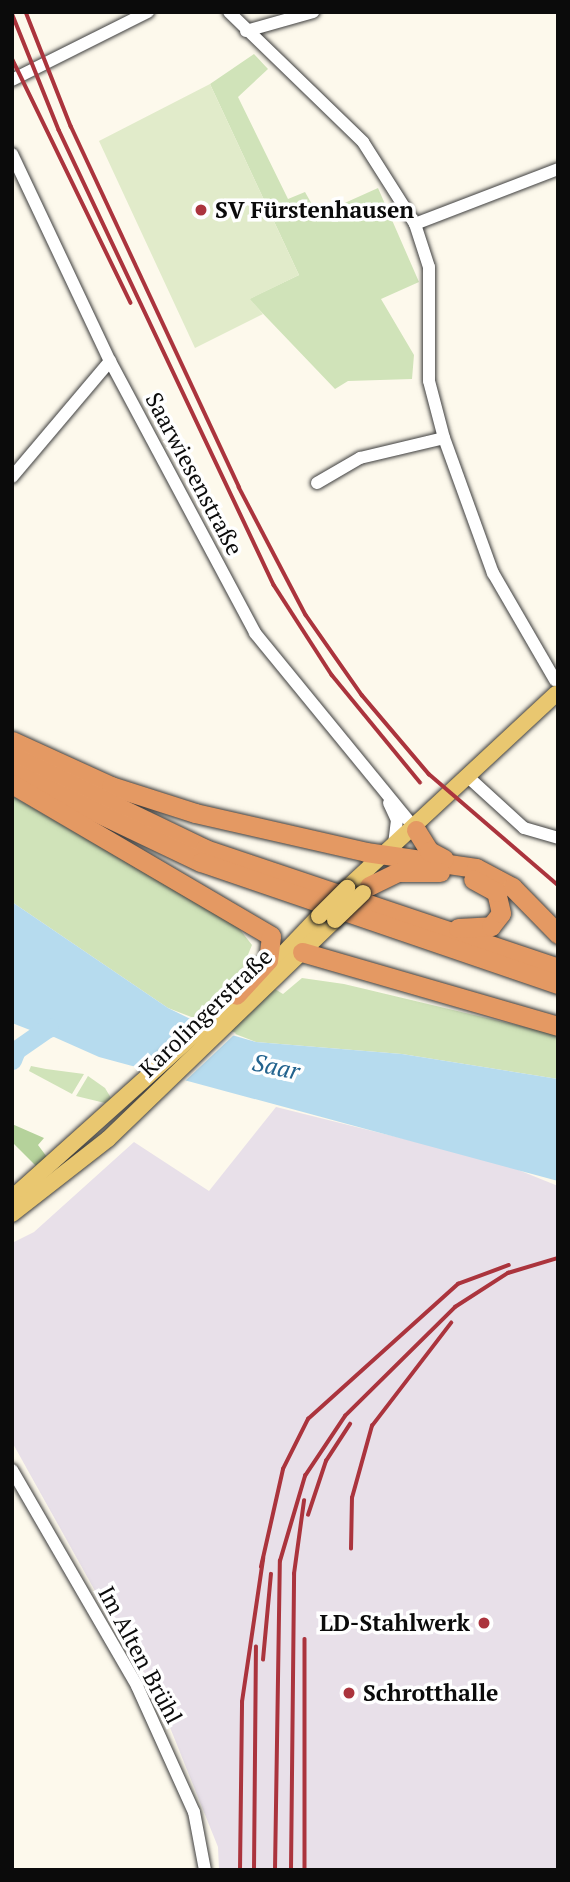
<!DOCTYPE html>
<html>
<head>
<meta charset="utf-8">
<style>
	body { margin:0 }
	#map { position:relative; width:570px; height:1882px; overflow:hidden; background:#fdf9ec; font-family:"PT Serif",serif }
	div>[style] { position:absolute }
	.industrial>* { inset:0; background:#e8e0e9 }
	.green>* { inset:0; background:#d0e3b9 }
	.forest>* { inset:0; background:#b5d29b }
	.pitch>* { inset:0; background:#e1ebca }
	.water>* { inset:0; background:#b6dbee }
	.pier>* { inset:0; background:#fdf9ec }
	.river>* { height:19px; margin:-9.5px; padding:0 9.5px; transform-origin:9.5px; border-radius:9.5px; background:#b6dbee }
	.roads { filter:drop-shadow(0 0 2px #3e3e3e) drop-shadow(0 0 2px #3e3e3e) }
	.minor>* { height:12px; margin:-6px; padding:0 6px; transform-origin:6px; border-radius:6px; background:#fff }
	.major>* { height:16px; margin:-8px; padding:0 8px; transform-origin:8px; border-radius:8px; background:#e9c770 }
	.highway>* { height:19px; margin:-9.5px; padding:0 9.5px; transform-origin:9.5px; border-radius:9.5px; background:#e49963 }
	.rail>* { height:3.5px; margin:-1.75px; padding:0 1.75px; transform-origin:1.75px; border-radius:1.75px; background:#ab343d }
	.bridges { filter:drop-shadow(0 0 2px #1c1c1c) drop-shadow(0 0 2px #1c1c1c) }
	.major-bridge>* { height:16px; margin:-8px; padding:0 8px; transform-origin:8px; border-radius:8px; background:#e9c770 }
	.dots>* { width:19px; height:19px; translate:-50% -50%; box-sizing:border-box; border:4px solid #fff; border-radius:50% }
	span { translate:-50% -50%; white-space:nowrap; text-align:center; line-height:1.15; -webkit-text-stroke:7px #fff; paint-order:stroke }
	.poi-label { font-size:23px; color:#0b0b0b; font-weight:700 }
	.left { translate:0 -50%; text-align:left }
	.right { translate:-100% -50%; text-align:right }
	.street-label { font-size:23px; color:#0b0b0b }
	.water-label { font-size:24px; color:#23638e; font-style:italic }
	.frame { position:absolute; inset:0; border:14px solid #0b0b0b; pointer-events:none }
</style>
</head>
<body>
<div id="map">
	<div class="industrial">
		<div style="clip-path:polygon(276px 1107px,501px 1163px,558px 1186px,558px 1870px,219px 1870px,218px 1847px,167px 1720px,12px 1442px,12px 1243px,34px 1232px,134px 1142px,209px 1191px)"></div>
	</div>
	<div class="green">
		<div style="clip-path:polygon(254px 54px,268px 69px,238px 97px,288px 199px,305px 192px,318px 215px,378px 188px,419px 282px,381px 299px,414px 355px,412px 379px,348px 381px,335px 389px,249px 299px,299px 275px,210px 84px)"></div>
		<div style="clip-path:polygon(12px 796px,238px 927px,252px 945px,242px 969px,283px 994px,302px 978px,344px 984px,558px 1035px,558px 1079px,402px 1054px,256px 1042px,168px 1008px,12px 902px)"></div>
		<div style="clip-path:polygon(31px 1066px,46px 1069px,84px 1074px,72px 1094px,29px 1071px)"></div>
		<div style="clip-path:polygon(88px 1076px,105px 1088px,111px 1098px,105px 1103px,76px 1096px)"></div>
	</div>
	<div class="forest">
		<div style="clip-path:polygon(12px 1124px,44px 1138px,38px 1145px,47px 1157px,36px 1166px,12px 1142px)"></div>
	</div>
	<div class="pitch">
		<div style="clip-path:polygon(210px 84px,299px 275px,250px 299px,263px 314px,195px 348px,99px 141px)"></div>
	</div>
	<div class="water">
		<div style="clip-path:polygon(12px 902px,168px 1008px,211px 1029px,256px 1042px,402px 1054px,558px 1079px,558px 1181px,99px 1057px,54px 1037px,29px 1041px,30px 1030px,12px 1023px)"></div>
	</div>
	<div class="pier">
		<div style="clip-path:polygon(196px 1018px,236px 1033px,183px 1083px,142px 1069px)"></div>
	</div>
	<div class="river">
		<div style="left:12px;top:1060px;width:11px;rotate:-68deg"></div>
		<div style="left:16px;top:1050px;width:40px;rotate:-34.9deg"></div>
	</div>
	<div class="roads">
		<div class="minor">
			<div style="left:229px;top:12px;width:187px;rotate:44.1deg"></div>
			<div style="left:363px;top:142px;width:97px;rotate:57.6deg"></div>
			<div style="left:415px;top:224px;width:45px;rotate:72deg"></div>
			<div style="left:429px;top:267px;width:114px;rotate:90deg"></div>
			<div style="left:429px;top:381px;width:59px;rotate:75.3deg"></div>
			<div style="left:444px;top:438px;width:144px;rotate:70.1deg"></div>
			<div style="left:493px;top:573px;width:124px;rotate:59.9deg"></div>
			<div style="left:246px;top:31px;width:70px;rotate:-15.8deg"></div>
			<div style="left:12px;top:80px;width:152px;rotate:-26.6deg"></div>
			<div style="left:12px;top:154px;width:229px;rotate:64.7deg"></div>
			<div style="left:110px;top:361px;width:308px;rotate:61.9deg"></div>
			<div style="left:255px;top:633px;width:254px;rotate:50.7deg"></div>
			<div style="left:415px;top:224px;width:153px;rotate:-21deg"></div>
			<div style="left:12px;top:477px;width:152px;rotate:-49.8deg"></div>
			<div style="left:317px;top:483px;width:50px;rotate:-30.2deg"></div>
			<div style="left:360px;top:458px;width:86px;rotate:-13.4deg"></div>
			<div style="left:467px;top:776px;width:77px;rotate:42.4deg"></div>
			<div style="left:524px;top:828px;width:35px;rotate:16deg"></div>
			<div style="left:389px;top:803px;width:19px;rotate:65deg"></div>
			<div style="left:397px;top:820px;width:25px;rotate:97deg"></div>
			<div style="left:12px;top:1470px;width:250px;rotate:59.9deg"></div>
			<div style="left:137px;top:1686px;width:138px;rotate:65.7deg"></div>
			<div style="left:194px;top:1812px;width:59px;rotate:79.3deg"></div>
		</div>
		<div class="major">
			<div style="left:347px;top:888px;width:285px;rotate:-42.9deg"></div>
			<div style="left:265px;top:973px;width:79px;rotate:-46.5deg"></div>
			<div style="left:12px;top:1198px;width:313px;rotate:-41.9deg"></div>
			<div style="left:12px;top:1214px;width:122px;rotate:-38deg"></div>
			<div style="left:108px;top:1139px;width:315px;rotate:-44deg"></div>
		</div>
		<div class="highway">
			<div style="left:12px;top:741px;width:109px;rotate:24.4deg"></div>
			<div style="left:111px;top:786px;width:88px;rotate:17.8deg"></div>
			<div style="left:195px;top:813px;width:175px;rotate:12.8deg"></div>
			<div style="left:366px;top:852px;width:111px;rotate:8.3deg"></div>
			<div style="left:476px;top:868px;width:41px;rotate:27.8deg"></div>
			<div style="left:512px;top:887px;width:66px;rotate:45.6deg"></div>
			<div style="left:12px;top:756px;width:214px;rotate:25.7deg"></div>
			<div style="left:205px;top:849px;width:373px;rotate:18.6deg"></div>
			<div style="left:12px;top:772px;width:209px;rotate:25.5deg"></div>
			<div style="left:201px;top:862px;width:377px;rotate:18.9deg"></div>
			<div style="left:12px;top:784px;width:300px;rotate:30.4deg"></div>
			<div style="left:271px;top:936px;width:24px;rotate:97deg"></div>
			<div style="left:268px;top:960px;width:47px;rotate:132.4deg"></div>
			<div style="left:416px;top:830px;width:25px;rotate:58deg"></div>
			<div style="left:429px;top:851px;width:17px;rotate:28deg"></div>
			<div style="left:369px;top:886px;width:32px;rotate:-26deg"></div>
			<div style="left:398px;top:872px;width:42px"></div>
			<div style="left:458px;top:928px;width:33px;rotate:-3deg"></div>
			<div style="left:491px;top:926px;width:16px;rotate:-52deg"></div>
			<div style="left:501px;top:913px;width:22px;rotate:-103deg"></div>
			<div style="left:496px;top:892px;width:26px;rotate:-151deg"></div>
			<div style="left:302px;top:952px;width:266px;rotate:16.1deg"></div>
		</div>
	</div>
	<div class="rail">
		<div style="left:26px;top:12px;width:123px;rotate:68.5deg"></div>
		<div style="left:71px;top:126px;width:398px;rotate:65deg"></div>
		<div style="left:239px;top:487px;width:144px;rotate:62.4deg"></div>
		<div style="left:306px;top:615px;width:98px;rotate:55deg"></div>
		<div style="left:362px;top:695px;width:104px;rotate:49.7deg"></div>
		<div style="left:429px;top:774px;width:170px;rotate:40.7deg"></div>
		<div style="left:12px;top:13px;width:126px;rotate:68.1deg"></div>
		<div style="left:59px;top:130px;width:503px;rotate:64.71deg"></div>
		<div style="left:274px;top:585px;width:107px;rotate:57.2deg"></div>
		<div style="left:332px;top:675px;width:139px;rotate:50.6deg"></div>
		<div style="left:12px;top:58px;width:272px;rotate:64.1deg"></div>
		<div style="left:308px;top:1515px;width:57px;rotate:-71.6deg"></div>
		<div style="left:326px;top:1461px;width:44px;rotate:-57deg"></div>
		<div style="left:351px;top:1549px;width:51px;rotate:-88.9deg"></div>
		<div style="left:352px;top:1498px;width:75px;rotate:-74.5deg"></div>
		<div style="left:372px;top:1426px;width:130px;rotate:-52.5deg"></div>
		<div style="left:261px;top:1567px;width:100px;rotate:-77.3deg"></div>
		<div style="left:283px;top:1469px;width:56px;rotate:-63.4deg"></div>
		<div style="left:308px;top:1419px;width:202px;rotate:-42deg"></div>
		<div style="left:458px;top:1284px;width:54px;rotate:-20.4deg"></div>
		<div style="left:305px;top:1639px;width:231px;rotate:90deg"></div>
		<div style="left:263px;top:1660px;width:86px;rotate:-84.7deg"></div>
		<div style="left:240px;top:1870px;width:168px;rotate:-89.3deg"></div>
		<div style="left:242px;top:1702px;width:145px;rotate:-81.6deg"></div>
		<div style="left:254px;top:1870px;width:223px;rotate:-89.5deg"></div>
		<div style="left:275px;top:1870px;width:309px;rotate:-89.1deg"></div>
		<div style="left:280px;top:1561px;width:89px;rotate:-73.6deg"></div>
		<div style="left:305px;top:1476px;width:72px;rotate:-56.3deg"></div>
		<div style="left:345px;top:1416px;width:155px;rotate:-44.7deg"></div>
		<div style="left:455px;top:1307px;width:63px;rotate:-32.7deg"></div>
		<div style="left:508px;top:1273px;width:52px;rotate:-16.7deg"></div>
		<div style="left:291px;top:1870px;width:296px;rotate:-89.4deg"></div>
		<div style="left:294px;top:1574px;width:74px;rotate:-82.2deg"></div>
	</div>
	<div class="bridges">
		<div class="major-bridge">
			<div style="left:319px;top:916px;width:40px;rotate:-45deg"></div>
			<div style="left:335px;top:920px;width:39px;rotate:-44deg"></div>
		</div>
	</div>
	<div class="dots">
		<div style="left:201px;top:210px;background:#ab343d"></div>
		<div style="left:484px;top:1623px;background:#ab343d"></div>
		<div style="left:349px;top:1693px;background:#ab343d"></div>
	</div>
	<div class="poi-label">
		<span class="left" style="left:215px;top:210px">SV Fürstenhausen</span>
		<span class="right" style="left:470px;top:1623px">LD-Stahlwerk</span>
		<span class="left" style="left:363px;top:1693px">Schrotthalle</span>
	</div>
	<div class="street-label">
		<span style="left:194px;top:474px;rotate:62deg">Saarwiesenstraße</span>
		<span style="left:206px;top:1013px;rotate:-44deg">Karolingerstraße</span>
		<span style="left:140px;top:1655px;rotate:62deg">Im Alten Brühl</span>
	</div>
	<div class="water-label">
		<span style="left:276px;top:1067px;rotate:12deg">Saar</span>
	</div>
	<div class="frame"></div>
</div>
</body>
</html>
